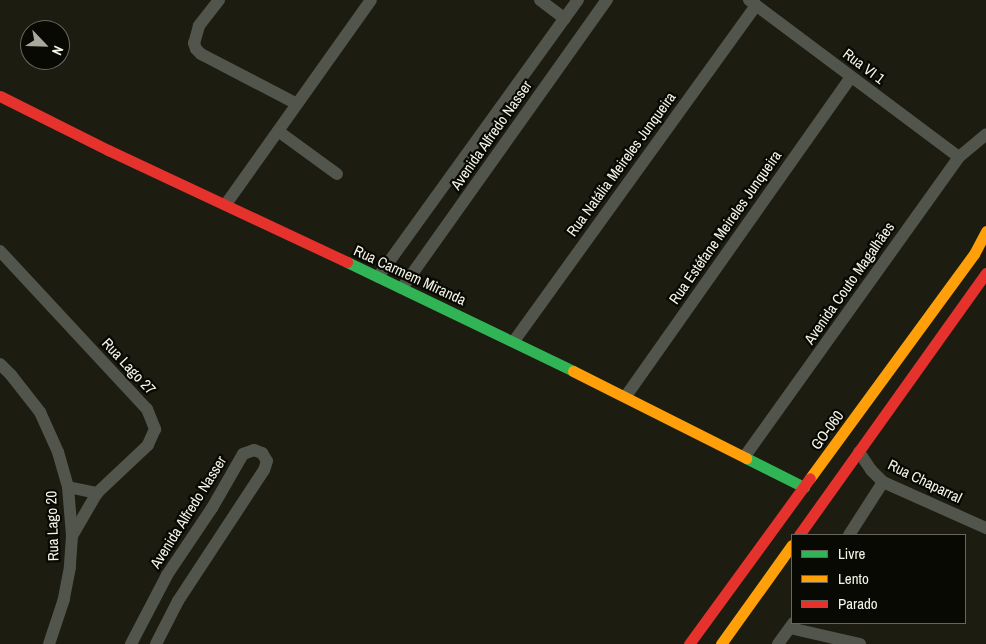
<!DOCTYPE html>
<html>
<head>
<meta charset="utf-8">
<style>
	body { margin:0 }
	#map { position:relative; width:986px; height:644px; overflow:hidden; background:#1c1c10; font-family:"Archivo Narrow",sans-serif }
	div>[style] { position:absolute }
	.street>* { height:12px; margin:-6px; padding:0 6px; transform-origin:6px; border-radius:6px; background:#52554c }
	.fast>* { height:11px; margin:-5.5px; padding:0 5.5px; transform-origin:5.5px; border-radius:5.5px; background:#30b455 }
	.slow>* { height:11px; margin:-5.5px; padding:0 5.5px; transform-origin:5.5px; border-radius:5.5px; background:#ff9f0a }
	.jam>* { height:11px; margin:-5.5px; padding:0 5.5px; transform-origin:5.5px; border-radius:5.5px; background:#e5322d }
	span { translate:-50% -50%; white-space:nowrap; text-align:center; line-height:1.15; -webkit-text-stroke:4.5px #090903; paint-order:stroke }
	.street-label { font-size:15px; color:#f4f5e8 }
	.legend { position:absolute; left:791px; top:534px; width:175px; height:90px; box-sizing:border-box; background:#090903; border:1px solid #67675f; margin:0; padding:6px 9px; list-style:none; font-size:15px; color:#f4f5e8 }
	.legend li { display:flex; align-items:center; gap:10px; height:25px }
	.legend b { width:25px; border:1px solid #67675f }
	.north { position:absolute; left:20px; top:20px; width:50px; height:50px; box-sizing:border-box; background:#090903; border:1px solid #67675f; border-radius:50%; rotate:114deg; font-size:14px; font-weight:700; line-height:20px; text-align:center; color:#f4f5e8 }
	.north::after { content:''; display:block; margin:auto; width:18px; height:22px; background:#a8a99c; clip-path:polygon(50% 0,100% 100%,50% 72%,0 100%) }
</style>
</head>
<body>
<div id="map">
	<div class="street">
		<div style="left:219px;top:0;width:33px;rotate:128deg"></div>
		<div style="left:199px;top:26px;width:18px;rotate:106deg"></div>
		<div style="left:194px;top:43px;width:6px;rotate:72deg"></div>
		<div style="left:196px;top:49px;width:7px;rotate:45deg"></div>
		<div style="left:201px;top:54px;width:108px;rotate:27.5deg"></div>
		<div style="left:540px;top:0;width:31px;rotate:37deg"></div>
		<div style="left:749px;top:0;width:262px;rotate:36.8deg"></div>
		<div style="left:278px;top:131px;width:73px;rotate:36.1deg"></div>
		<div style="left:226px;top:204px;width:250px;rotate:-54.6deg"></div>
		<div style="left:0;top:251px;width:216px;rotate:47.1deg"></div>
		<div style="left:147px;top:409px;width:22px;rotate:68deg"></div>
		<div style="left:155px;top:429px;width:17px;rotate:114deg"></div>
		<div style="left:148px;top:445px;width:70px;rotate:136.7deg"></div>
		<div style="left:97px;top:493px;width:50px;rotate:120.2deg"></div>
		<div style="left:378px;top:277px;width:342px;rotate:-54.2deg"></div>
		<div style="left:402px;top:288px;width:354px;rotate:-54.6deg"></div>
		<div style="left:514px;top:341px;width:414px;rotate:-54.2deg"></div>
		<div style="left:0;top:364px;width:16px;rotate:45deg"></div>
		<div style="left:11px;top:375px;width:47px;rotate:51.9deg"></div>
		<div style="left:40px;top:412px;width:44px;rotate:65.8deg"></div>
		<div style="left:58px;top:452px;width:36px;rotate:74deg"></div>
		<div style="left:68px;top:487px;width:49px;rotate:85.3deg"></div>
		<div style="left:72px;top:536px;width:31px;rotate:94deg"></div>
		<div style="left:70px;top:567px;width:33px;rotate:101deg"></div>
		<div style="left:64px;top:599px;width:47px;rotate:108.4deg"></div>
		<div style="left:626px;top:396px;width:390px;rotate:-54.8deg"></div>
		<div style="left:859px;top:452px;width:22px;rotate:56deg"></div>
		<div style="left:871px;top:470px;width:17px;rotate:45deg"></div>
		<div style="left:883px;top:482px;width:113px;rotate:24.1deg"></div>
		<div style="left:745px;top:456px;width:368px;rotate:-54.4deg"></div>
		<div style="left:959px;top:157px;width:35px;rotate:-40deg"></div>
		<div style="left:68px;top:487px;width:30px;rotate:12deg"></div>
		<div style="left:849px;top:535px;width:63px;rotate:-57.3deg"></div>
		<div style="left:790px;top:628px;width:72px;rotate:12.9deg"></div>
		<div style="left:131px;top:644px;width:78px;rotate:-62.4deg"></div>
		<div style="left:167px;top:575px;width:81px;rotate:-56.1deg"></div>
		<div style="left:212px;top:508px;width:62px;rotate:-60.1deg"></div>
		<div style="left:243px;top:454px;width:12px;rotate:-20deg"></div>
		<div style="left:254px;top:450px;width:9px;rotate:21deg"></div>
		<div style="left:262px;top:453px;width:9px;rotate:58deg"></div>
		<div style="left:267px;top:461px;width:9px;rotate:108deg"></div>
		<div style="left:264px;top:470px;width:157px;rotate:123.3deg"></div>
		<div style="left:178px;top:601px;width:48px;rotate:117.1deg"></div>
		<div style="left:778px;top:644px;width:26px;rotate:-54deg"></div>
	</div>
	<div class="fast">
		<div style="left:347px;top:262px;width:251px;rotate:25.7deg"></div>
		<div style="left:746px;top:458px;width:65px;rotate:26.6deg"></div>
	</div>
	<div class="slow">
		<div style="left:573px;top:371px;width:194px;rotate:26.7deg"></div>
		<div style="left:810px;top:478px;width:278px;rotate:-53.8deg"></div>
		<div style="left:974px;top:254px;width:26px;rotate:-62deg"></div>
		<div style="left:721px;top:644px;width:122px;rotate:-54.4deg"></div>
	</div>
	<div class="jam">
		<div style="left:0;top:96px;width:121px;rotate:26.6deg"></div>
		<div style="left:108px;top:150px;width:264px;rotate:25.1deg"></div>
		<div style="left:799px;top:535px;width:322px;rotate:-54.5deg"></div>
		<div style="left:689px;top:644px;width:205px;rotate:-53.9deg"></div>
	</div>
	<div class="street-label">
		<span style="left:864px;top:66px;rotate:37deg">Rua VI 1</span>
		<span style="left:491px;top:135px;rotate:-55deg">Avenida Alfredo Nasser</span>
		<span style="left:621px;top:164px;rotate:-54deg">Rua Natália Meireles Junqueira</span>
		<span style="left:725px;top:227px;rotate:-55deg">Rua Estéfane Meireles Junqueira</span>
		<span style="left:410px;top:275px;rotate:25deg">Rua Carmem Miranda</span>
		<span style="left:849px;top:283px;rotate:-55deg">Avenida Couto Magalhães</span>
		<span style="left:129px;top:366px;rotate:47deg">Rua Lago 27</span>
		<span style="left:827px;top:430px;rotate:-54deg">GO-060</span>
		<span style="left:925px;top:481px;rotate:26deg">Rua Chaparral</span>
		<span style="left:188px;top:512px;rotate:-58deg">Avenida Alfredo Nasser</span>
		<span style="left:52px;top:526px;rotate:-92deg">Rua Lago 20</span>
	</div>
	<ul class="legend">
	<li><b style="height:6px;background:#30b455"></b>Livre</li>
	<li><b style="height:6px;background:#ff9f0a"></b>Lento</li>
	<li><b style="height:6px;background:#e5322d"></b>Parado</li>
	</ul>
	<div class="north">N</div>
</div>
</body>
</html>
